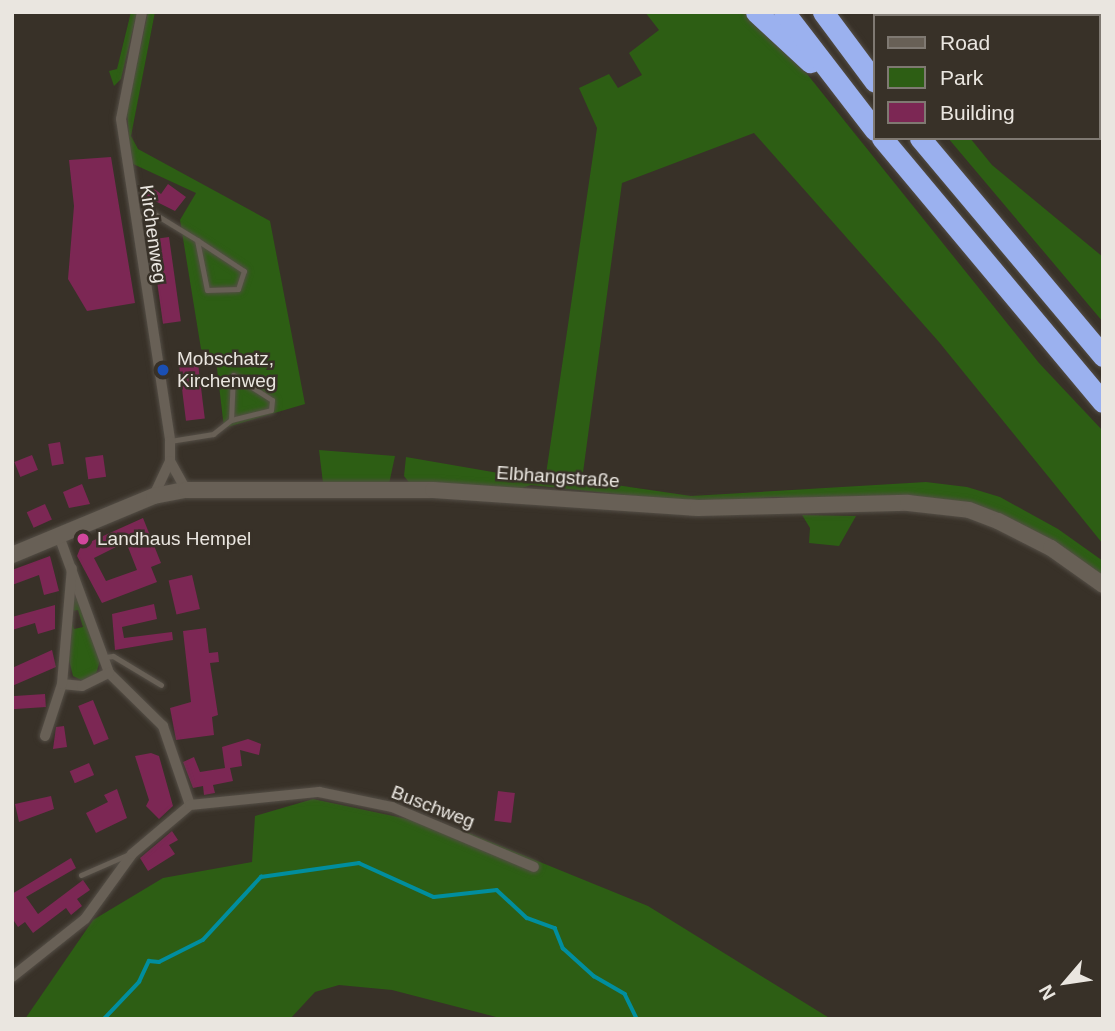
<!DOCTYPE html>
<html>
<head>
<meta charset="utf-8">
<style>
	body { margin:0 }
	#map { position:relative; width:1115px; height:1031px; overflow:hidden; background:#383128; font-family:Arial,sans-serif }
	div>[style] { position:absolute }
	.green>* { inset:0; background:#2d5e14 }
	.stream>* { height:3.5px; margin:-1.75px; padding:0 1.75px; transform-origin:1.75px; border-radius:1.75px; background:#018e9e }
	.building>* { inset:0; background:#7c2754; transform-origin:0 0 }
	.roads { filter:drop-shadow(0 0 2px #544e46) drop-shadow(0 0 2px #544e46) }
	.lane>* { height:5px; margin:-2.5px; padding:0 2.5px; transform-origin:2.5px; border-radius:2.5px; background:#686056 }
	.street>* { height:10px; margin:-5px; padding:0 5px; transform-origin:5px; border-radius:5px; background:#686056 }
	.secondary>* { height:16px; margin:-8px; padding:0 8px; transform-origin:8px; border-radius:8px; background:#686056 }
	.highway>* { height:21px; margin:-10.5px; padding:0 10.5px; transform-origin:10.5px; border-radius:10.5px; background:#9bb1ef }
	.dots>* { width:19px; height:19px; translate:-50% -50%; box-sizing:border-box; border:4px solid #383128; border-radius:50% }
	span { translate:-50% -50%; white-space:nowrap; text-align:center; line-height:1.15; -webkit-text-stroke:5px #383128; paint-order:stroke }
	.street-label { font-size:19px; color:#eae6e0 }
	.poi-label { font-size:19px; color:#eae6e0 }
	.left { translate:0 -50%; text-align:left }
	.frame { position:absolute; inset:0; border:14px solid #eae6e0; pointer-events:none }
	.legend { position:absolute; left:873px; top:14px; width:228px; height:126px; box-sizing:border-box; background:#383128; border:2px solid #7f7972; margin:0; padding:9px 12px; list-style:none; font-size:21px; color:#eae6e0 }
	.legend li { display:flex; align-items:center; gap:14px; height:35px }
	.legend b { width:35px; border:2px solid #7f7972 }
	.north { position:absolute; left:1031px; top:947px; width:70px; height:70px; -webkit-text-stroke:5px #383128; paint-order:stroke; rotate:241deg; font-size:19px; font-weight:700; line-height:28px; text-align:center; color:#eae6e0 }
	.north::after { content:''; display:block; margin:auto; width:24px; height:32px; background:#eae6e0; clip-path:polygon(50% 0,100% 100%,50% 72%,0 100%) }
</style>
</head>
<body>
<div id="map">
	<div class="green">
		<div style="clip-path:polygon(131px 12px,137px 12px,121px 79px,114px 86px,109px 71px,117px 69px)"></div>
		<div style="clip-path:polygon(148px 12px,155px 12px,131px 136px,138px 149px,270px 221px,305px 404px,224px 428px,216px 360px,201px 349px,180px 220px,196px 193px,131px 163px,127px 111px)"></div>
		<div style="clip-path:polygon(645px 12px,749px 12px,807px 74px,1039px 363px,1103px 431px,1103px 544px,939px 342px,754px 133px,622px 183px,582px 480px,691px 496px,926px 482px,967px 487px,1000px 497px,1058px 529px,1103px 561px,1103px 577px,995px 514px,776px 497px,692px 502px,531px 485px,516px 490px,411px 485px,404px 476px,406px 457px,545px 481px,597px 128px,579px 88px,609px 74px,618px 88px,642px 75px,629px 53px,659px 30px)"></div>
		<div style="clip-path:polygon(948px 138px,970px 138px,992px 165px,1103px 257px,1103px 322px)"></div>
		<div style="clip-path:polygon(319px 450px,395px 456px,389px 484px,323px 483px)"></div>
		<div style="clip-path:polygon(802px 515px,856px 516px,839px 546px,809px 543px,810px 528px)"></div>
		<div style="clip-path:polygon(72px 585px,101px 657px,96px 674px,83px 681px,73px 676px,69px 660px,72px 623px,74px 629px,83px 627px,78px 610px,71px 611px)"></div>
		<div style="clip-path:polygon(313px 799px,464px 831px,648px 906px,831px 1019px,504px 1019px,392px 990px,339px 985px,315px 992px,290px 1019px,25px 1019px,93px 920px,163px 878px,252px 862px,255px 816px)"></div>
	</div>
	<div class="stream">
		<div style="left:104px;top:1019px;width:51px;rotate:-46.6deg"></div>
		<div style="left:139px;top:982px;width:23px;rotate:-65deg"></div>
		<div style="left:149px;top:961px;width:10px;rotate:6deg"></div>
		<div style="left:159px;top:962px;width:49px;rotate:-26.6deg"></div>
		<div style="left:203px;top:940px;width:86px;rotate:-47.4deg"></div>
		<div style="left:261px;top:877px;width:99px;rotate:-8.1deg"></div>
		<div style="left:359px;top:863px;width:82px;rotate:24.4deg"></div>
		<div style="left:434px;top:897px;width:63px;rotate:-6.3deg"></div>
		<div style="left:497px;top:890px;width:41px;rotate:43deg"></div>
		<div style="left:527px;top:918px;width:30px;rotate:20deg"></div>
		<div style="left:555px;top:928px;width:22px;rotate:68deg"></div>
		<div style="left:563px;top:948px;width:42px;rotate:42.1deg"></div>
		<div style="left:594px;top:976px;width:36px;rotate:30deg"></div>
		<div style="left:625px;top:994px;width:28px;rotate:64deg"></div>
	</div>
	<div class="building">
		<div style="clip-path:polygon(111px 157px,135px 303px,87px 311px,68px 279px,74px 206px,69px 160px)"></div>
		<div style="clip-path:polygon(168px 184px,186px 197px,175px 211px,141px 194px,149px 185px,161px 194px)"></div>
		<div style="left:169px;top:237px;width:85px;height:18px;rotate:82deg"></div>
		<div style="left:197px;top:355px;width:64px;height:19px;rotate:83deg"></div>
		<div style="left:60px;top:442px;width:22px;height:12px;rotate:80deg"></div>
		<div style="left:32px;top:455px;width:16px;height:19px;rotate:68deg"></div>
		<div style="left:103px;top:455px;width:22px;height:18px;rotate:82deg"></div>
		<div style="clip-path:polygon(82px 484px,90px 504px,69px 508px,63px 492px)"></div>
		<div style="left:45px;top:504px;width:17px;height:20px;rotate:66deg"></div>
		<div style="clip-path:polygon(evenodd,143px 518px,161px 563px,151px 567px,157px 582px,102px 603px,77px 556px,81px 546px,143px 518px,126px 542px,137px 570px,106px 581px,94px 558px,126px 542px)"></div>
		<div style="clip-path:polygon(50px 556px,59px 591px,44px 595px,39px 575px,12px 585px,12px 570px)"></div>
		<div style="left:192px;top:575px;width:35px;height:24px;rotate:77deg"></div>
		<div style="clip-path:polygon(154px 604px,157px 619px,122px 627px,124px 638px,172px 632px,173px 640px,115px 650px,112px 614px)"></div>
		<div style="clip-path:polygon(55px 605px,55px 629px,38px 634px,35px 623px,12px 630px,12px 617px)"></div>
		<div style="clip-path:polygon(206px 628px,209px 653px,218px 652px,219px 662px,210px 663px,218px 715px,212px 717px,214px 735px,176px 740px,170px 708px,191px 702px,183px 631px)"></div>
		<div style="clip-path:polygon(52px 650px,56px 667px,12px 686px,12px 668px)"></div>
		<div style="left:45px;top:694px;width:13px;height:34px;rotate:86deg"></div>
		<div style="left:93px;top:700px;width:42px;height:16px;rotate:68deg"></div>
		<div style="clip-path:polygon(64px 726px,67px 747px,53px 749px,56px 727px)"></div>
		<div style="clip-path:polygon(248px 739px,261px 744px,259px 755px,240px 750px,242px 766px,230px 768px,233px 781px,213px 785px,215px 793px,204px 795px,203px 786px,193px 788px,183px 762px,194px 757px,200px 772px,225px 768px,222px 747px)"></div>
		<div style="clip-path:polygon(151px 753px,159px 756px,173px 806px,159px 819px,146px 806px,149px 800px,135px 756px)"></div>
		<div style="left:89px;top:763px;width:13px;height:21px;rotate:67deg"></div>
		<div style="clip-path:polygon(117px 789px,127px 818px,96px 833px,86px 813px,108px 802px,104px 795px)"></div>
		<div style="left:498px;top:791px;width:17px;height:30px;rotate:7deg"></div>
		<div style="clip-path:polygon(51px 796px,54px 809px,19px 822px,15px 804px)"></div>
		<div style="clip-path:polygon(172px 831px,178px 840px,169px 845px,175px 854px,148px 871px,140px 858px)"></div>
		<div style="clip-path:polygon(71px 858px,76px 868px,26px 897px,38px 914px,83px 880px,90px 890px,77px 899px,82px 906px,71px 915px,66px 908px,33px 933px,25px 922px,18px 927px,12px 918px,12px 894px)"></div>
	</div>
	<div class="roads">
		<div class="lane">
			<div style="left:136px;top:217px;width:17px;rotate:-13deg"></div>
			<div style="left:153px;top:213px;width:52px;rotate:31.5deg"></div>
			<div style="left:197px;top:240px;width:51px;rotate:78.7deg"></div>
			<div style="left:207px;top:290px;width:31px;rotate:-2deg"></div>
			<div style="left:238px;top:289px;width:19px;rotate:-72deg"></div>
			<div style="left:244px;top:271px;width:56px;rotate:-146.6deg"></div>
			<div style="left:170px;top:441px;width:44px;rotate:-9.2deg"></div>
			<div style="left:213px;top:434px;width:23px;rotate:-38deg"></div>
			<div style="left:231px;top:420px;width:41px;rotate:-14deg"></div>
			<div style="left:271px;top:410px;width:10px;rotate:-84deg"></div>
			<div style="left:272px;top:400px;width:46px;rotate:-147.3deg"></div>
			<div style="left:233px;top:375px;width:45px;rotate:92.5deg"></div>
			<div style="left:105px;top:657px;width:8px;rotate:-7deg"></div>
			<div style="left:113px;top:656px;width:56px;rotate:31.1deg"></div>
			<div style="left:81px;top:875px;width:52px;rotate:-23.6deg"></div>
		</div>
		<div class="street">
			<div style="left:142px;top:12px;width:109px;rotate:101.1deg"></div>
			<div style="left:121px;top:119px;width:326px;rotate:81.3deg"></div>
			<div style="left:170px;top:441px;width:20px;rotate:90deg"></div>
			<div style="left:170px;top:461px;width:38px;rotate:115deg"></div>
			<div style="left:170px;top:461px;width:33px;rotate:61deg"></div>
			<div style="left:59px;top:536px;width:146px;rotate:69.9deg"></div>
			<div style="left:109px;top:673px;width:76px;rotate:44.5deg"></div>
			<div style="left:163px;top:726px;width:83px;rotate:71.1deg"></div>
			<div style="left:62px;top:684px;width:20px;rotate:6deg"></div>
			<div style="left:82px;top:686px;width:30px;rotate:-26deg"></div>
			<div style="left:45px;top:736px;width:55px;rotate:-71.9deg"></div>
			<div style="left:62px;top:684px;width:116px;rotate:-85.1deg"></div>
			<div style="left:12px;top:977px;width:93px;rotate:-38.5deg"></div>
			<div style="left:85px;top:919px;width:80px;rotate:-54.1deg"></div>
			<div style="left:132px;top:854px;width:76px;rotate:-40.2deg"></div>
			<div style="left:190px;top:805px;width:130px;rotate:-5.8deg"></div>
			<div style="left:319px;top:792px;width:75px;rotate:11.6deg"></div>
			<div style="left:392px;top:807px;width:154px;rotate:22.9deg"></div>
		</div>
		<div class="secondary">
			<div style="left:12px;top:555px;width:154px;rotate:-22.6deg"></div>
			<div style="left:154px;top:496px;width:33px;rotate:-11deg"></div>
			<div style="left:186px;top:490px;width:247px"></div>
			<div style="left:433px;top:490px;width:266px;rotate:3.9deg"></div>
			<div style="left:698px;top:508px;width:210px;rotate:-1.4deg"></div>
			<div style="left:908px;top:503px;width:61px;rotate:6.5deg"></div>
			<div style="left:969px;top:510px;width:31px;rotate:21deg"></div>
			<div style="left:998px;top:521px;width:59px;rotate:27deg"></div>
			<div style="left:1051px;top:548px;width:64px;rotate:35.4deg"></div>
		</div>
		<div class="highway">
			<div style="left:756px;top:12px;width:74px;rotate:42.8deg"></div>
			<div style="left:784px;top:12px;width:149px;rotate:52.4deg"></div>
			<div style="left:823px;top:12px;width:87px;rotate:53.4deg"></div>
			<div style="left:882px;top:138px;width:344px;rotate:50.1deg"></div>
			<div style="left:920px;top:138px;width:285px;rotate:50deg"></div>
		</div>
	</div>
	<div class="dots">
		<div style="left:163px;top:370px;background:#1a4fb4"></div>
		<div style="left:83px;top:539px;background:#d1479c"></div>
	</div>
	<div class="street-label">
		<span style="left:153px;top:234px;rotate:82deg">Kirchenweg</span>
		<span style="left:558px;top:477px;rotate:4deg">Elbhangstraße</span>
		<span style="left:433px;top:807px;rotate:21deg">Buschweg</span>
	</div>
	<div class="poi-label">
		<span class="left" style="left:177px;top:370px">Mobschatz,<br>Kirchenweg</span>
		<span class="left" style="left:97px;top:539px">Landhaus Hempel</span>
	</div>
	<div class="frame"></div>
	<ul class="legend">
	<li><b style="height:9px;background:#686056"></b>Road</li>
	<li><b style="height:19px;background:#2d5e14"></b>Park</li>
	<li><b style="height:19px;background:#7c2754"></b>Building</li>
	</ul>
	<div class="north">N</div>
</div>
</body>
</html>
